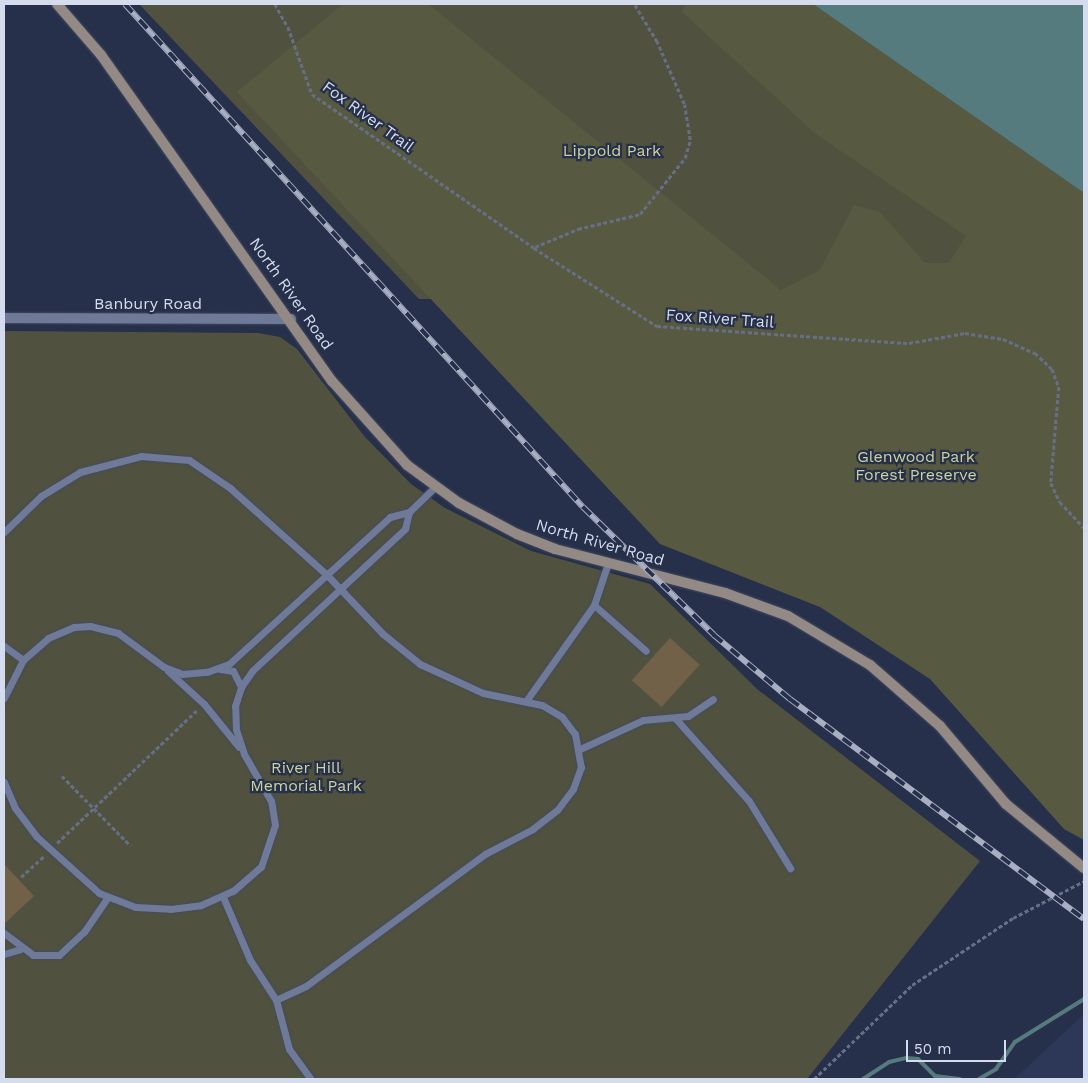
<!DOCTYPE html>
<style>
body{margin:0}
#map{position:relative;width:1088px;height:1083px;overflow:hidden;background:#27304a;font-family:"Work Sans",sans-serif}
div>[style]{position:absolute}
.built>*{inset:0;background:#2d3859}
.green>*{inset:0;background:#50523f}
.forest>*{inset:0;background:#575a40}
.water>*{inset:0;background:#567b7e}
.stream>*{height:4px;margin:-2px;padding:0 2px;transform-origin:2px;border-radius:2px;background:#567b7e}
.building>*{inset:0;background:#706148;transform-origin:0 0}
.path>*{height:2.5px;margin-top:-1.25px;transform-origin:0;background:repeating-linear-gradient(90deg,#666f85 0 4px,transparent 0 6.5px)}
.roads{filter:drop-shadow(0 0 1px #434a60) drop-shadow(0 0 1px #434a60)}
.service>*{height:7px;margin:-3.5px;padding:0 3.5px;transform-origin:3.5px;border-radius:3.5px;background:#6e7a98}
.minor>*{height:10px;margin:-5px;padding:0 5px;transform-origin:5px;border-radius:5px;background:#6e7a98}
.secondary>*{height:10px;margin:-5px;padding:0 5px;transform-origin:5px;border-radius:5px;background:#938a86}
.rail>*{height:5.5px;margin-top:-2.75px;transform-origin:0;background:repeating-linear-gradient(90deg,#27304a 0 11px,#a8afc3 0 22px);box-sizing:border-box;border-block:1px solid #a8afc3}
span{translate:-50% -50%;white-space:nowrap;text-align:center;line-height:1.15;-webkit-text-stroke:4.5px #27304a;paint-order:stroke}
.street-label{font-size:16px;color:#d5dced}
.park-label{font-size:16px;color:#ccd29c}
.frame{position:absolute;inset:0;border:5px solid #d5dced;pointer-events:none}
.scale{position:absolute;left:906px;top:1040px;width:100px;height:22px;box-sizing:border-box;border:2px solid #d5dced;border-top:0;padding-left:6px;font-size:15px;line-height:18px;white-space:nowrap;color:#d5dced;-webkit-text-stroke:4px #27304a;paint-order:stroke}
</style>
<div id="map">
<div class="built">
<div style="clip-path:polygon(1084px 1015px,1084px 1079px,1014px 1079px,1082px 1016px)"></div>
</div>
<div class="green">
<div style="clip-path:polygon(139px 4px,813px 4px,1084px 193px,1084px 296px,419px 299px)"></div>
<div style="clip-path:polygon(4px 331px,258px 333px,280px 337px,297px 349px,365px 437px,411px 484px,445px 508px,531px 551px,650px 584px,757px 689px,980px 861px,807px 1079px,4px 1079px)"></div>
</div>
<div class="forest">
<div style="clip-path:polygon(343px 4px,428px 4px,781px 290px,820px 270px,854px 205px,880px 212px,925px 263px,949px 263px,966px 236px,816px 134px,682px 12px,686px 4px,813px 4px,1084px 193px,1084px 840px,1064px 829px,930px 679px,820px 607px,660px 544px,237px 92px)"></div>
</div>
<div class="water">
<div style="clip-path:polygon(813px 4px,1084px 4px,1084px 193px)"></div>
</div>
<div class="stream">
<div style="left:863px;top:1079px;width:31px;rotate:-33deg"></div>
<div style="left:889px;top:1062px;width:17px;rotate:-13deg"></div>
<div style="left:906px;top:1058px;width:12px;rotate:5deg"></div>
<div style="left:918px;top:1059px;width:24px;rotate:45deg"></div>
<div style="left:935px;top:1076px;width:25px;rotate:7deg"></div>
<div style="left:979px;top:1079px;width:20px;rotate:-30deg"></div>
<div style="left:996px;top:1069px;width:33px;rotate:-55deg"></div>
<div style="left:1015px;top:1042px;width:81px;rotate:-31.9deg"></div>
</div>
<div class="building">
<div style="left:670px;top:638px;width:40px;height:57px;rotate:42deg"></div>
<div style="clip-path:polygon(4px 864px,34px 896px,4px 924px)"></div>
</div>
<div class="path">
<div style="left:275px;top:4px;width:26px;rotate:61deg"></div>
<div style="left:288px;top:27px;width:71px;rotate:70.3deg"></div>
<div style="left:312px;top:94px;width:270px;rotate:34.7deg"></div>
<div style="left:534px;top:248px;width:146px;rotate:32.4deg"></div>
<div style="left:657px;top:326px;width:253px;rotate:3.9deg"></div>
<div style="left:909px;top:343px;width:57px;rotate:-10.1deg"></div>
<div style="left:965px;top:333px;width:38px;rotate:9deg"></div>
<div style="left:1003px;top:339px;width:35px;rotate:24deg"></div>
<div style="left:1035px;top:353px;width:23px;rotate:43deg"></div>
<div style="left:1052px;top:369px;width:19px;rotate:69deg"></div>
<div style="left:1059px;top:387px;width:96px;rotate:94.8deg"></div>
<div style="left:1051px;top:483px;width:21px;rotate:65deg"></div>
<div style="left:1060px;top:502px;width:35px;rotate:47deg"></div>
<div style="left:535px;top:247px;width:47px;rotate:-22.7deg"></div>
<div style="left:578px;top:229px;width:64px;rotate:-13.6deg"></div>
<div style="left:640px;top:214px;width:72px;rotate:-51.2deg"></div>
<div style="left:685px;top:158px;width:19px;rotate:-74deg"></div>
<div style="left:690px;top:140px;width:36px;rotate:-99deg"></div>
<div style="left:684px;top:104px;width:68px;rotate:-113.5deg"></div>
<div style="left:657px;top:42px;width:44px;rotate:-121.2deg"></div>
<div style="left:62px;top:776px;width:98px;rotate:45.4deg"></div>
<div style="left:57px;top:843px;width:195px;rotate:-43.5deg"></div>
<div style="left:21px;top:877px;width:31px;rotate:-42deg"></div>
<div style="left:814px;top:1079px;width:136px;rotate:-43.8deg"></div>
<div style="left:912px;top:985px;width:121px;rotate:-33.6deg"></div>
<div style="left:1013px;top:918px;width:80px;rotate:-27.5deg"></div>
</div>
<div class="roads">
<div class="service">
<div style="left:4px;top:532px;width:52px;rotate:-44.2deg"></div>
<div style="left:41px;top:496px;width:46px;rotate:-31.6deg"></div>
<div style="left:80px;top:472px;width:63px;rotate:-14.7deg"></div>
<div style="left:141px;top:456px;width:48px;rotate:4.8deg"></div>
<div style="left:189px;top:460px;width:50px;rotate:34.3deg"></div>
<div style="left:230px;top:488px;width:130px;rotate:41.9deg"></div>
<div style="left:327px;top:575px;width:81px;rotate:46.5deg"></div>
<div style="left:383px;top:634px;width:48px;rotate:39deg"></div>
<div style="left:420px;top:664px;width:69px;rotate:24.7deg"></div>
<div style="left:483px;top:693px;width:60px;rotate:11.5deg"></div>
<div style="left:542px;top:705px;width:23px;rotate:31deg"></div>
<div style="left:562px;top:717px;width:21px;rotate:53deg"></div>
<div style="left:575px;top:734px;width:34px;rotate:80deg"></div>
<div style="left:581px;top:767px;width:23px;rotate:110deg"></div>
<div style="left:573px;top:789px;width:26px;rotate:127deg"></div>
<div style="left:557px;top:810px;width:31px;rotate:142deg"></div>
<div style="left:533px;top:829px;width:54px;rotate:152.5deg"></div>
<div style="left:485px;top:854px;width:222px;rotate:143.6deg"></div>
<div style="left:306px;top:986px;width:33px;rotate:155deg"></div>
<div style="left:594px;top:605px;width:69px;rotate:41.5deg"></div>
<div style="left:4px;top:646px;width:24px;rotate:36deg"></div>
<div style="left:220px;top:669px;width:13px;rotate:9deg"></div>
<div style="left:233px;top:671px;width:18px;rotate:63deg"></div>
<div style="left:168px;top:671px;width:49px;rotate:42.5deg"></div>
<div style="left:204px;top:704px;width:55px;rotate:50.9deg"></div>
<div style="left:4px;top:698px;width:42px;rotate:-63.4deg"></div>
<div style="left:23px;top:660px;width:33px;rotate:-41deg"></div>
<div style="left:48px;top:638px;width:28px;rotate:-23deg"></div>
<div style="left:74px;top:627px;width:16px;rotate:-4deg"></div>
<div style="left:90px;top:626px;width:29px;rotate:14deg"></div>
<div style="left:118px;top:633px;width:57px;rotate:36.5deg"></div>
<div style="left:164px;top:667px;width:19px;rotate:21deg"></div>
<div style="left:182px;top:674px;width:25px;rotate:-5deg"></div>
<div style="left:207px;top:672px;width:23px;rotate:-20deg"></div>
<div style="left:229px;top:664px;width:218px;rotate:-42.4deg"></div>
<div style="left:390px;top:517px;width:20px;rotate:-15deg"></div>
<div style="left:409px;top:512px;width:36px;rotate:-44deg"></div>
<div style="left:526px;top:701px;width:118px;rotate:-54.7deg"></div>
<div style="left:594px;top:605px;width:44px;rotate:-71.6deg"></div>
<div style="left:675px;top:718px;width:111px;rotate:48.3deg"></div>
<div style="left:749px;top:801px;width:79px;rotate:58.5deg"></div>
<div style="left:580px;top:749px;width:69px;rotate:-24.7deg"></div>
<div style="left:643px;top:720px;width:45px;rotate:-5.1deg"></div>
<div style="left:688px;top:716px;width:30px;rotate:-34deg"></div>
<div style="left:4px;top:782px;width:28px;rotate:67deg"></div>
<div style="left:15px;top:808px;width:35px;rotate:53deg"></div>
<div style="left:36px;top:836px;width:85px;rotate:42.1deg"></div>
<div style="left:99px;top:893px;width:39px;rotate:21deg"></div>
<div style="left:135px;top:907px;width:35px;rotate:3deg"></div>
<div style="left:170px;top:909px;width:31px;rotate:-7deg"></div>
<div style="left:201px;top:905px;width:35px;rotate:-24deg"></div>
<div style="left:233px;top:891px;width:37px;rotate:-41deg"></div>
<div style="left:261px;top:867px;width:44px;rotate:-71.6deg"></div>
<div style="left:275px;top:825px;width:24px;rotate:-99deg"></div>
<div style="left:271px;top:801px;width:54px;rotate:-119.9deg"></div>
<div style="left:244px;top:754px;width:26px;rotate:-108deg"></div>
<div style="left:236px;top:729px;width:23px;rotate:-92deg"></div>
<div style="left:235px;top:706px;width:20px;rotate:-72deg"></div>
<div style="left:241px;top:687px;width:19px;rotate:-55deg"></div>
<div style="left:252px;top:671px;width:209px;rotate:-42.9deg"></div>
<div style="left:405px;top:529px;width:17px;rotate:-77deg"></div>
<div style="left:223px;top:897px;width:69px;rotate:66.8deg"></div>
<div style="left:250px;top:960px;width:48px;rotate:57deg"></div>
<div style="left:276px;top:1000px;width:51px;rotate:75.1deg"></div>
<div style="left:289px;top:1049px;width:37px;rotate:54deg"></div>
<div style="left:4px;top:933px;width:36px;rotate:37deg"></div>
<div style="left:33px;top:955px;width:26px"></div>
<div style="left:59px;top:955px;width:34px;rotate:-43deg"></div>
<div style="left:84px;top:932px;width:42px;rotate:-55.6deg"></div>
<div style="left:4px;top:954px;width:17px;rotate:-17deg"></div>
</div>
<div class="minor">
<div style="left:4px;top:318px;width:287px;rotate:0.2deg"></div>
</div>
<div class="secondary">
<div style="left:57px;top:4px;width:67px;rotate:49.2deg"></div>
<div style="left:101px;top:55px;width:400px;rotate:54.7deg"></div>
<div style="left:332px;top:381px;width:113px;rotate:48.2deg"></div>
<div style="left:407px;top:465px;width:64px;rotate:36.2deg"></div>
<div style="left:459px;top:503px;width:66px;rotate:28.1deg"></div>
<div style="left:517px;top:534px;width:41px;rotate:21.5deg"></div>
<div style="left:555px;top:549px;width:176px;rotate:14.5deg"></div>
<div style="left:725px;top:593px;width:67px;rotate:20.1deg"></div>
<div style="left:788px;top:616px;width:96px;rotate:30.9deg"></div>
<div style="left:870px;top:665px;width:93px;rotate:41.1deg"></div>
<div style="left:940px;top:726px;width:102px;rotate:49.8deg"></div>
<div style="left:1006px;top:804px;width:101px;rotate:39.4deg"></div>
</div>
</div>
<div class="rail">
<div style="left:125px;top:4px;width:680px;rotate:47.68deg"></div>
<div style="left:583px;top:507px;width:183px;rotate:44.3deg"></div>
<div style="left:714px;top:635px;width:99px;rotate:40.1deg"></div>
<div style="left:790px;top:699px;width:367px;rotate:36.8deg"></div>
</div>
<div class="street-label">
<span style="left:368px;top:117px;rotate:36deg">Fox River Trail</span>
<span style="left:291px;top:294px;rotate:55deg">North River Road</span>
<span style="left:148px;top:304px">Banbury Road</span>
<span style="left:720px;top:319px;rotate:4deg">Fox River Trail</span>
<span style="left:600px;top:543px;rotate:16deg">North River Road</span>
</div>
<div class="park-label">
<span style="left:612px;top:151px">Lippold Park</span>
<span style="left:916px;top:466px">Glenwood Park<br>Forest Preserve</span>
<span style="left:306px;top:777px">River Hill<br>Memorial Park</span>
</div>
<div class="frame"></div>
<div class="scale">50 m</div>
</div>
